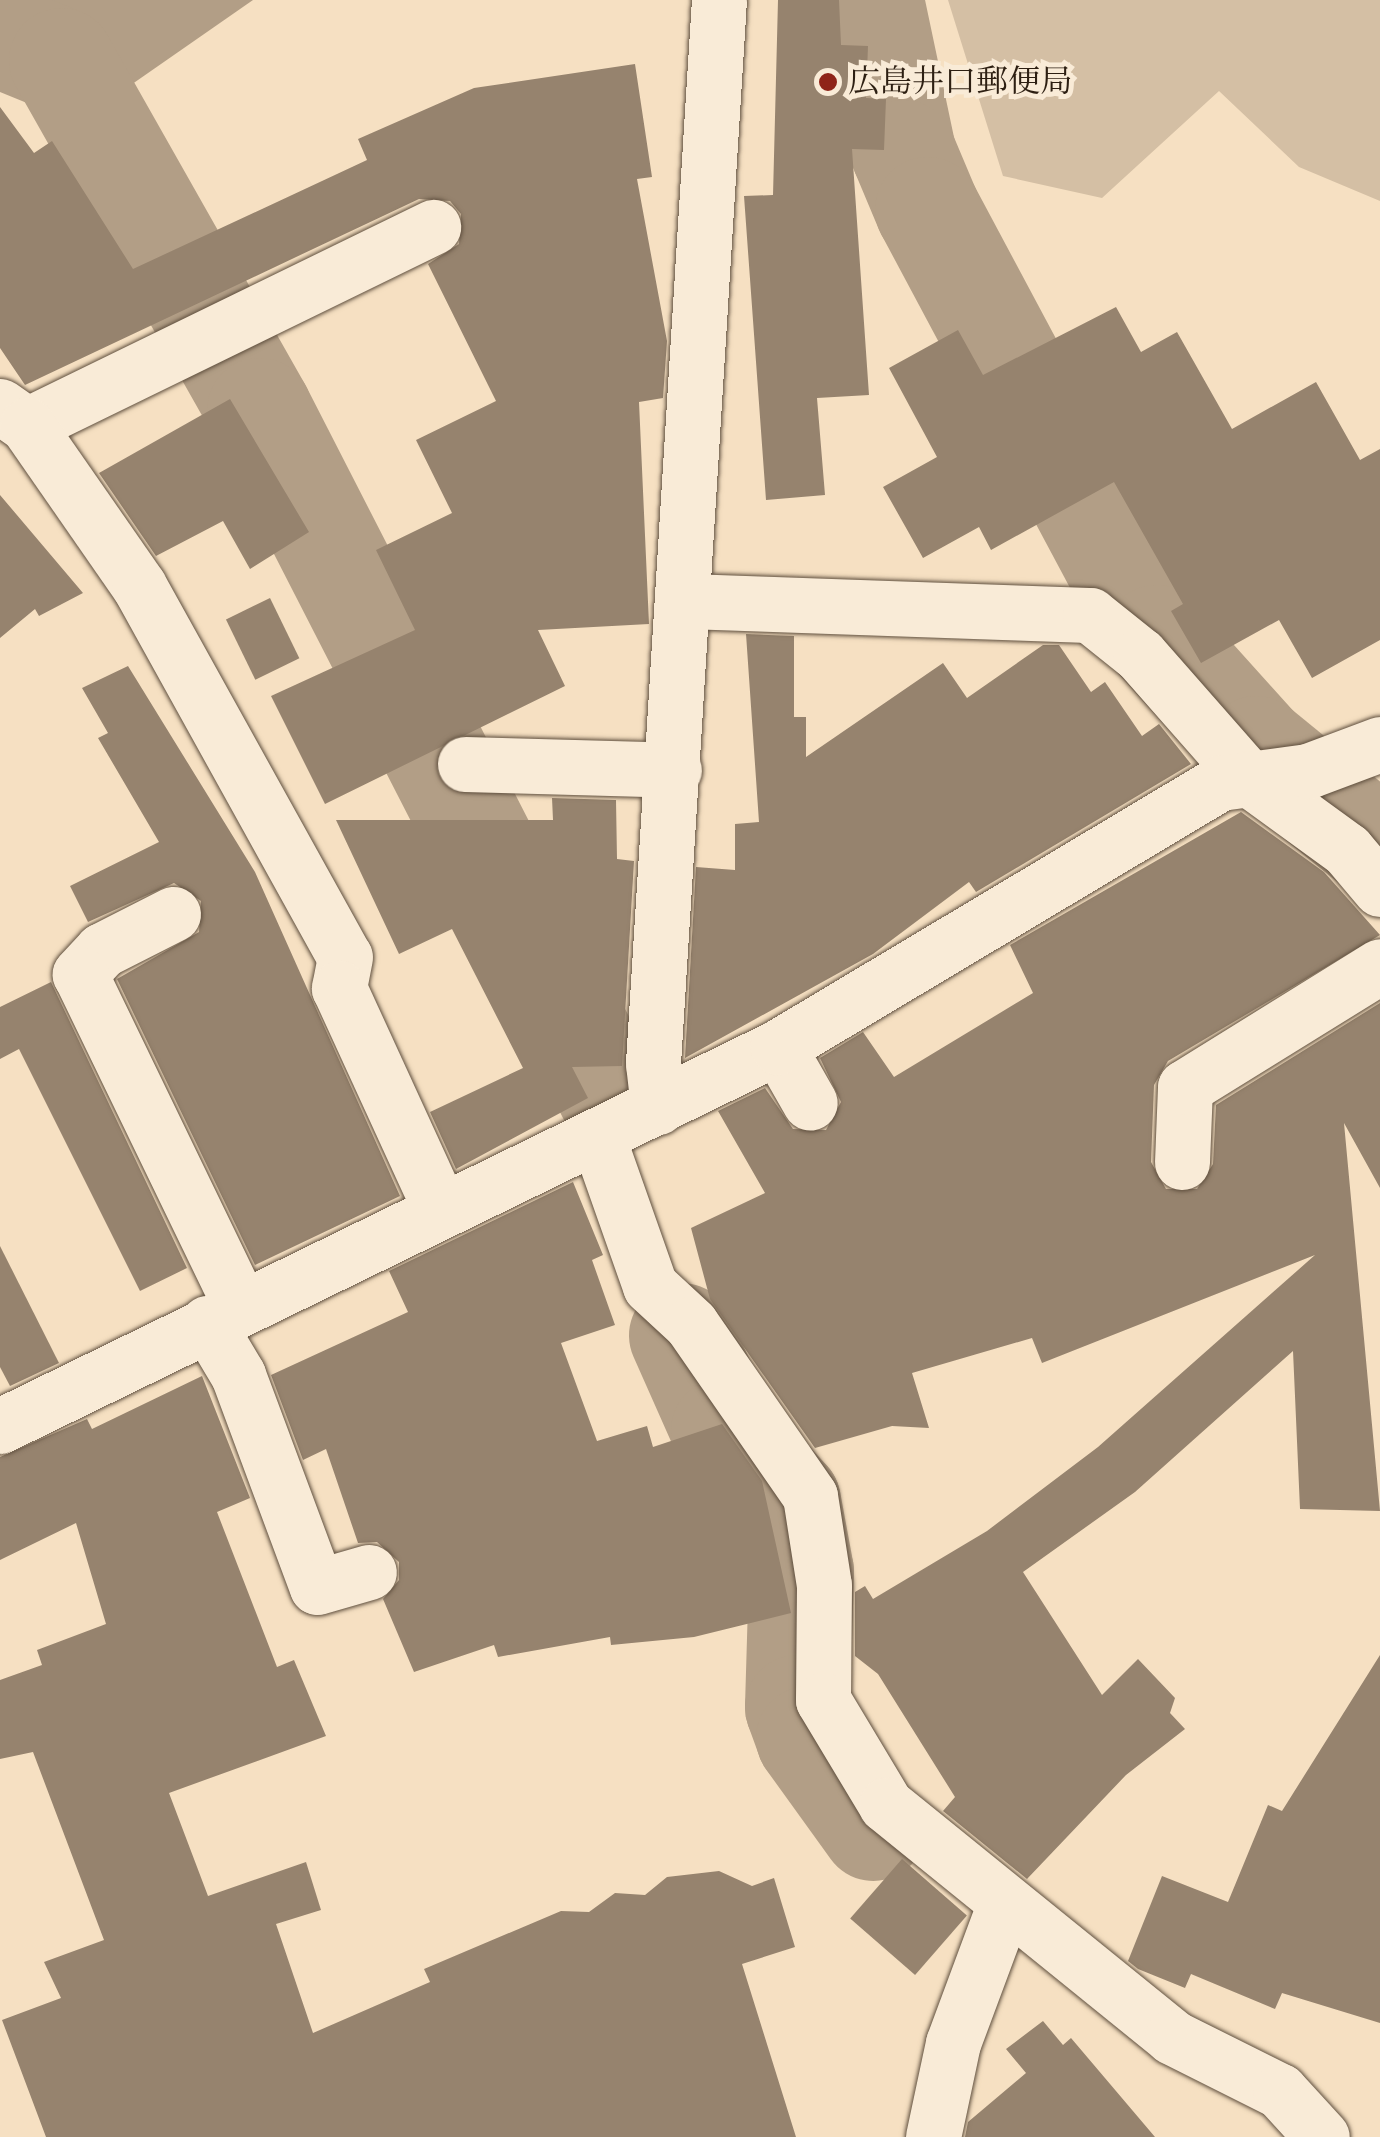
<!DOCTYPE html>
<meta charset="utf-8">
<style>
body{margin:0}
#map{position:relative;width:1380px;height:2137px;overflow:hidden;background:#f6e0c2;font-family:Cardo,"Noto Serif JP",serif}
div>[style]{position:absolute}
.green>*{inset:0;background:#d4bfa4}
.water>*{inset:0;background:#b29e86}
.stream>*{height:18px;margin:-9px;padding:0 9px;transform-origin:9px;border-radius:9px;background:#b29e86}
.river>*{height:105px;margin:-52.5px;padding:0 52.5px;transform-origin:52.5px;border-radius:52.5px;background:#b29e86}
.building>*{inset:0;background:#96836e;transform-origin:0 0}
.roads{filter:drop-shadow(0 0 2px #5f4f3e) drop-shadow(0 0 2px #5f4f3e)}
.street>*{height:55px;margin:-27.5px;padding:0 27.5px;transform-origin:27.5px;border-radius:27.5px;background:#f9ebd7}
.dots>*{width:28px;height:28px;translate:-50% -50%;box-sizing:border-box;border:5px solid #f9ebd7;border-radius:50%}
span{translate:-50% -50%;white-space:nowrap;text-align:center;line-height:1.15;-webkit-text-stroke:10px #f9ebd7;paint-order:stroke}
.poi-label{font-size:32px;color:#2d1f12}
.left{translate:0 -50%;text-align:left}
</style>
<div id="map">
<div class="green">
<div style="clip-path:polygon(948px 0,1380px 0,1380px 201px,1299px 167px,1219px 91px,1102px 198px,1003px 176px)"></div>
</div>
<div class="water">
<div style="clip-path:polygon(0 0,253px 0,115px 96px,213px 311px,201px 316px,73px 119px,54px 128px,23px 82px,0 67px)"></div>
</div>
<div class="stream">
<div style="left:1361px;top:826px;width:21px;rotate:-23deg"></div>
</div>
<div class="river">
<div style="left:871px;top:0;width:155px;rotate:78.1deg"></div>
<div style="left:903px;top:152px;width:62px;rotate:67.2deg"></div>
<div style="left:927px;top:209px;width:485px;rotate:61.9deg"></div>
<div style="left:1156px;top:637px;width:149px;rotate:48deg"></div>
<div style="left:1256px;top:748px;width:160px;rotate:39.2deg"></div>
<div style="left:0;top:35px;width:66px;rotate:22.3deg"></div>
<div style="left:61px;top:60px;width:402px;rotate:60.5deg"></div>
<div style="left:259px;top:410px;width:770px;rotate:62.87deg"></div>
<div style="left:681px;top:1335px;width:104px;rotate:66.1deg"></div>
<div style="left:723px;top:1430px;width:96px;rotate:47.5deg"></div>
<div style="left:788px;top:1501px;width:71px;rotate:79.5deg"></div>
<div style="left:801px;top:1571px;width:136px;rotate:91.7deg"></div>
<div style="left:797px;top:1707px;width:33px;rotate:70deg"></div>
<div style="left:808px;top:1738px;width:111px;rotate:54.2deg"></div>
</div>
<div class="building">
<div style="clip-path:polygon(778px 0,839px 0,841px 45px,868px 46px,866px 98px,886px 99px,884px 150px,852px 149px,869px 395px,817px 398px,825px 495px,766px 500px,744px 196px,773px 195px)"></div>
<div style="clip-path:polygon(635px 64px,652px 177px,637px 179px,667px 341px,663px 398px,639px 402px,649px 624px,538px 630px,565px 686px,325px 804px,271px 696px,415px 630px,376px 550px,452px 513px,416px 440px,496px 401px,428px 264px,459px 244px,461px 214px,450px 201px,419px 199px,25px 385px,0 348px,0 107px,34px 153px,52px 141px,133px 269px,367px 160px,358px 139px,474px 88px)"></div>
<div style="clip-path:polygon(1116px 307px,1141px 352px,1177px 332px,1232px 429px,1316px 382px,1360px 460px,1380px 449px,1380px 640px,1312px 678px,1279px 620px,1201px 663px,1171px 611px,1183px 604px,1114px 482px,991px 550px,979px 527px,923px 558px,883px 487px,937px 457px,889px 368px,958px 330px,983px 375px)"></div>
<div style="clip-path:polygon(230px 399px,309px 532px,250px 569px,223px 521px,156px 556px,99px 473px)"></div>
<div style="clip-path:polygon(0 495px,83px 593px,39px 616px,35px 609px,0 638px)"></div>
<div style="left:270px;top:598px;width:67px;height:49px;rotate:64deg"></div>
<div style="clip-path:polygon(746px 634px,794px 636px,794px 717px,806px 717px,806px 757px,943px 663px,967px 698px,1043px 645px,1059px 645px,1091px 692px,1105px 682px,1142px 736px,1159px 724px,1191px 764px,976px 892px,969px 882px,873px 954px,685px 1058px,696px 867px,735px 870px,735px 824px,759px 822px)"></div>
<div style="clip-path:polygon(128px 666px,255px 872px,400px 1196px,255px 1265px,117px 979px,199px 932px,201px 901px,174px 883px,88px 922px,70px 886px,159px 842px,98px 738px,108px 733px,82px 688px)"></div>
<div style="clip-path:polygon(552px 798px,616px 800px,617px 859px,634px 861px,622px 1066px,572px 1067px,588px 1098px,456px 1169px,430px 1112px,523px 1068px,452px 929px,399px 954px,336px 820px,553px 820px)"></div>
<div style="clip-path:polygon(1241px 812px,1324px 872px,1380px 935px,1168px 1061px,1154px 1085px,1151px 1162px,1166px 1189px,1197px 1189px,1213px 1164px,1216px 1105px,1380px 1003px,1380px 1188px,1344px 1123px,1380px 1511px,1300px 1509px,1293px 1351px,1135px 1492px,1023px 1572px,1102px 1695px,1138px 1659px,1175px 1698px,1170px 1713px,1185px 1729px,1126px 1775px,1027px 1879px,943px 1811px,955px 1797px,878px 1674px,855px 1656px,855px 1592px,865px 1586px,873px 1599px,987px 1531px,1098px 1447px,1315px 1255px,1042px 1363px,1032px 1338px,912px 1373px,929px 1428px,892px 1426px,815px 1448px,710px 1299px,691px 1228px,765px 1193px,718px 1111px,765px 1088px,793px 1129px,826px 1130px,841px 1102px,820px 1058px,863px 1032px,894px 1077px,1033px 993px,1010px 945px)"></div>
<div style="clip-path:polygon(51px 982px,187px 1268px,140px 1291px,19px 1049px,0 1059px,0 1007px)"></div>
<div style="clip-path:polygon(573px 1182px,603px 1255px,592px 1260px,615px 1325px,561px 1343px,597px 1441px,647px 1426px,653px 1447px,722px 1424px,762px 1481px,791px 1613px,694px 1637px,611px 1645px,610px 1637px,498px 1657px,494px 1645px,414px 1672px,383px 1599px,399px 1580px,399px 1562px,377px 1542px,358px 1543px,326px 1449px,303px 1460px,271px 1375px,408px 1312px,389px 1271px)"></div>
<div style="clip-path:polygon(0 1246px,59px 1363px,10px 1386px,0 1367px)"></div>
<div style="clip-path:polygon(202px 1376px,250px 1498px,217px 1512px,277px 1667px,294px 1660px,326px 1736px,169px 1793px,208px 1896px,306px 1862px,321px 1910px,276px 1924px,313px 2033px,430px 1982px,424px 1969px,561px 1911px,589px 1912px,615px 1893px,645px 1895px,667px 1877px,719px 1871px,752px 1886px,774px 1878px,795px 1947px,742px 1964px,796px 2137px,46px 2137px,2px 2020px,61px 1998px,44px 1962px,104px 1940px,33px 1752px,0 1759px,0 1680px,42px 1665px,37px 1650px,106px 1624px,76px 1523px,0 1560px,0 1457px,87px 1419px,92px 1429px)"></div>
<div style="clip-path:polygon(1380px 1655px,1380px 2023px,1282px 1993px,1275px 2009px,1191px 1974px,1185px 1988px,1138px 1969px,1128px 1961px,1162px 1876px,1228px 1902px,1268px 1805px,1282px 1811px)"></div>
<div style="left:902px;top:1859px;width:86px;height:79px;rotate:41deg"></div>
<div style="clip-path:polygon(1043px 2021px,1063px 2045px,1071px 2038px,1155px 2137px,965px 2137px,968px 2122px,1026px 2073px,1006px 2049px)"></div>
</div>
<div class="roads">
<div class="street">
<div style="left:0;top:406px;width:33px;rotate:35deg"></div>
<div style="left:27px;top:425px;width:452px;rotate:-26deg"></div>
<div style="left:27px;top:425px;width:196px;rotate:55.2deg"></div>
<div style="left:139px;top:586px;width:424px;rotate:61deg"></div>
<div style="left:345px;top:957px;width:32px;rotate:101deg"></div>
<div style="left:339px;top:988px;width:245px;rotate:65.4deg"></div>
<div style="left:686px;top:601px;width:404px;rotate:2deg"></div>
<div style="left:1090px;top:615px;width:64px;rotate:38.7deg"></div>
<div style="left:1140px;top:655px;width:164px;rotate:48.7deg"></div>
<div style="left:1248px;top:778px;width:122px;rotate:36deg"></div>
<div style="left:1347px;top:850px;width:51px;rotate:49.8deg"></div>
<div style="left:465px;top:764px;width:209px;rotate:1.6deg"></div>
<div style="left:173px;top:914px;width:80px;rotate:153.1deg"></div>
<div style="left:102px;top:950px;width:33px;rotate:133deg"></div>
<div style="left:80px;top:974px;width:370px;rotate:64.2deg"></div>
<div style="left:778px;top:1047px;width:64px;rotate:60.3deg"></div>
<div style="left:658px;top:1107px;width:44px;rotate:-96.5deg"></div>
<div style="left:653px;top:1063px;width:1065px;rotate:-86.45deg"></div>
<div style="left:599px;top:1141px;width:154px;rotate:70.6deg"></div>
<div style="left:650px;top:1286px;width:56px;rotate:42.8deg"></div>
<div style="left:691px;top:1324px;width:209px;rotate:55.3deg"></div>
<div style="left:810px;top:1496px;width:90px;rotate:81.1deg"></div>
<div style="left:824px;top:1585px;width:115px;rotate:90.5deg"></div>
<div style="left:823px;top:1700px;width:122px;rotate:59deg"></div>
<div style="left:886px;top:1805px;width:368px;rotate:39deg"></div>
<div style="left:1172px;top:2037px;width:121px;rotate:26.6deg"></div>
<div style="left:1280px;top:2091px;width:62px;rotate:47.6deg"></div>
<div style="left:1182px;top:1162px;width:75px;rotate:-87.7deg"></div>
<div style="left:1185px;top:1087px;width:229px;rotate:-31.8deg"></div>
<div style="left:207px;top:1323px;width:61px;rotate:59.2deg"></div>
<div style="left:238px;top:1375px;width:226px;rotate:69.6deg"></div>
<div style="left:317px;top:1587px;width:54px;rotate:-16.1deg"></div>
<div style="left:0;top:1426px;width:865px;rotate:-25.97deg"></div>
<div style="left:778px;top:1047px;width:515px;rotate:-30.85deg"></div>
<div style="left:1220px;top:783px;width:89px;rotate:-7.8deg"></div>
<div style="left:1308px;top:771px;width:77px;rotate:-20.6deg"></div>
<div style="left:933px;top:2137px;width:96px;rotate:-78deg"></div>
<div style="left:953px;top:2043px;width:146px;rotate:-69.6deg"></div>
</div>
</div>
<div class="dots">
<div style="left:828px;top:82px;background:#8f2418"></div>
</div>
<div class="poi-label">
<span class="left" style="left:848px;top:82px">広島井口郵便局</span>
</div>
</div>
